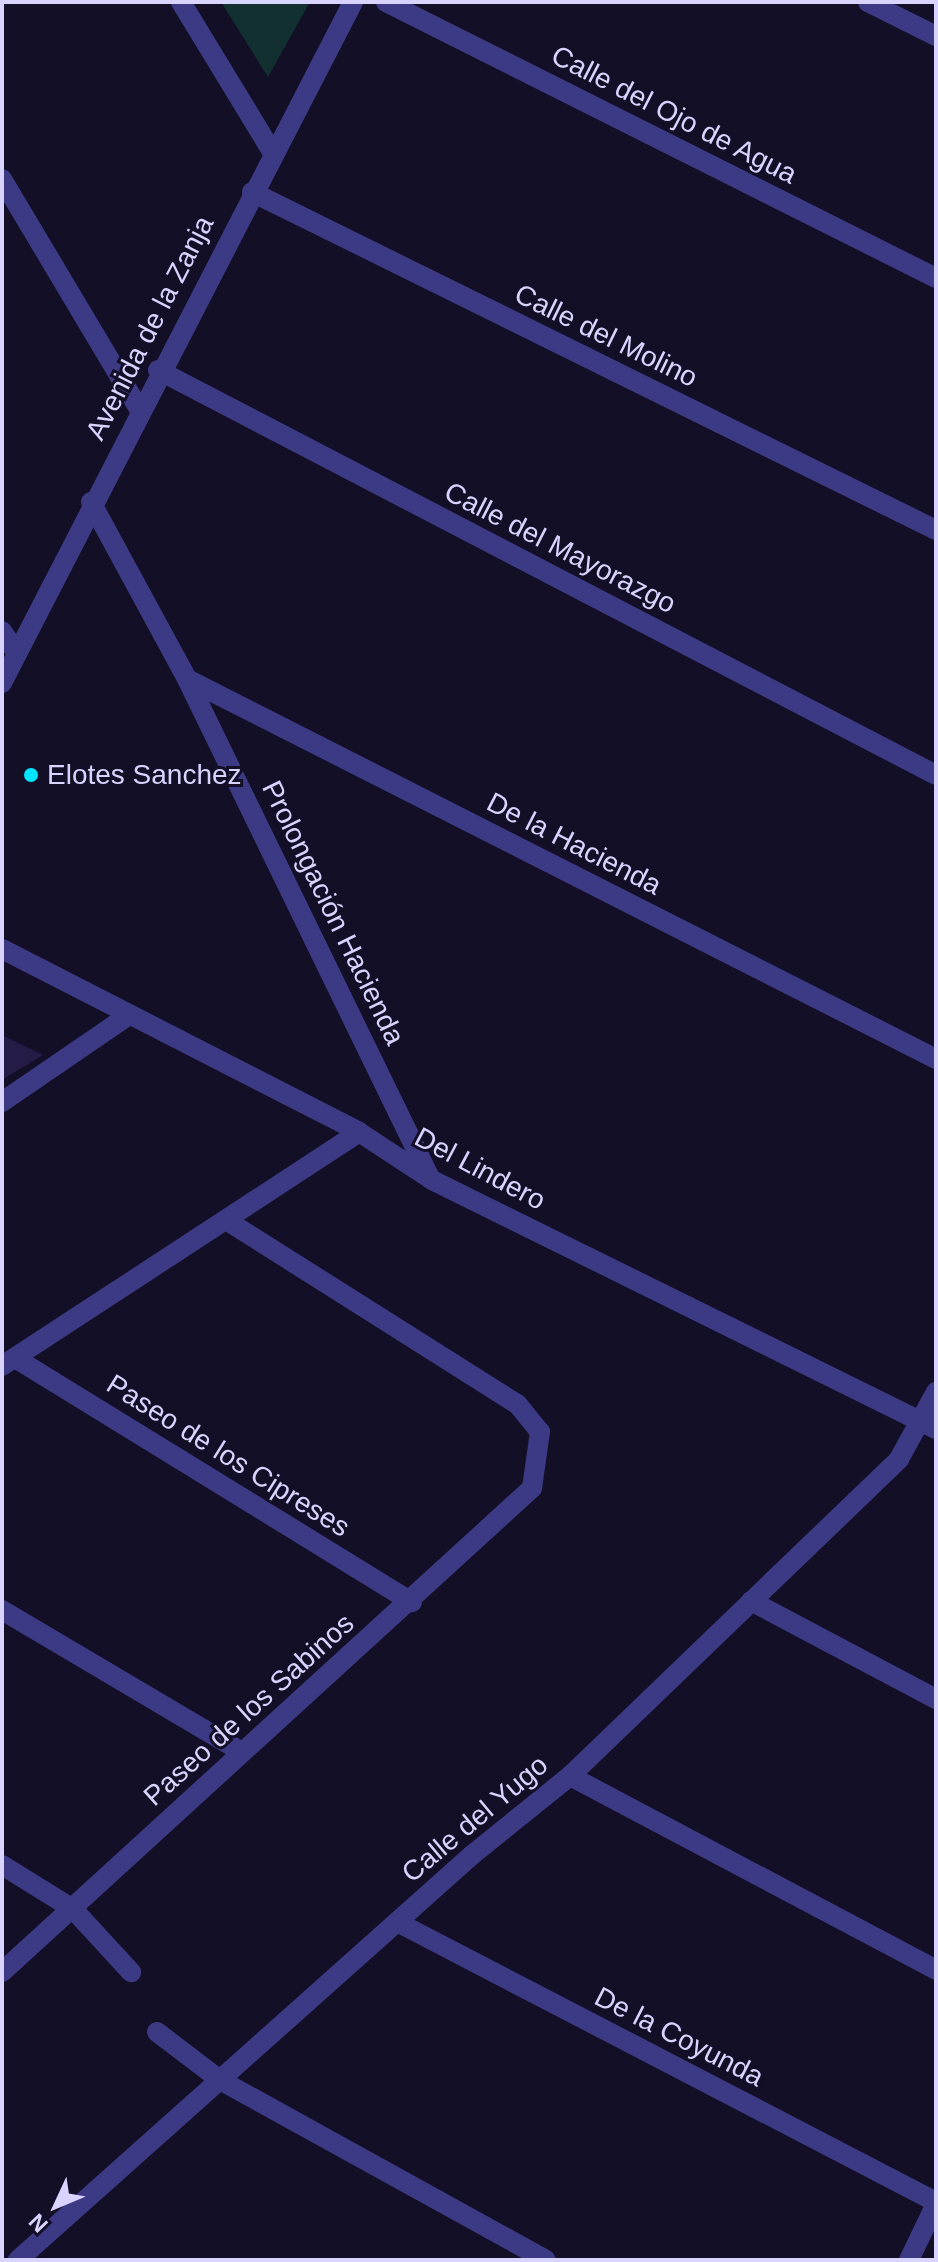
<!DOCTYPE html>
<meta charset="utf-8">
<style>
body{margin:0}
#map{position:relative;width:938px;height:2262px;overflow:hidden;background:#130f26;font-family:Arial,sans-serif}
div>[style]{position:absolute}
.green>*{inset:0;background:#12302f}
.building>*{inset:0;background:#241b47}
.minor>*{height:20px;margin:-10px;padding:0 10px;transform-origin:10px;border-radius:10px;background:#3d3a85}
.dots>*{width:22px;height:22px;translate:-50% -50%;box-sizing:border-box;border:4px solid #130f26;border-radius:50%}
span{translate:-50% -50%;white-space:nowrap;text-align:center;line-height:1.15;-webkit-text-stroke:6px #130f26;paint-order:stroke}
.street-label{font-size:28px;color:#d9d4ff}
.poi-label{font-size:28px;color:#d9d4ff}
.left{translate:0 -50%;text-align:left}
.frame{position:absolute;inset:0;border:4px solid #d9d4ff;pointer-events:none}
.north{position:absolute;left:16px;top:2166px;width:80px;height:80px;-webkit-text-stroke:6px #130f26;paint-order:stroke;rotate:226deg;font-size:22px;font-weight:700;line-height:32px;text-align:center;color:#d9d4ff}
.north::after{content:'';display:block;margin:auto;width:28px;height:36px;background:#d9d4ff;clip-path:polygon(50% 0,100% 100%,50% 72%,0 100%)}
</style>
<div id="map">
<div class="green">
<div style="clip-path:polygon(221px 2px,310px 2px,268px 77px)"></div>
</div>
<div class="building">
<div style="clip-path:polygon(2px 1035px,43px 1055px,2px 1080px)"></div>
</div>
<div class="minor">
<div style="left:181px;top:2px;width:173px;rotate:58.7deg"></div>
<div style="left:386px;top:2px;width:615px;rotate:26.65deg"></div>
<div style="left:868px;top:2px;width:76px;rotate:26.6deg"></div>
<div style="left:2px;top:179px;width:271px;rotate:59.2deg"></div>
<div style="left:252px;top:192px;width:763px;rotate:26.3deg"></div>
<div style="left:158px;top:370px;width:877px;rotate:27.5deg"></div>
<div style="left:91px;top:502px;width:201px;rotate:61.5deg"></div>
<div style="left:187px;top:679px;width:555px;rotate:64.04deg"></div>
<div style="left:2px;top:631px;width:27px;rotate:56deg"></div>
<div style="left:187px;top:679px;width:840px;rotate:26.9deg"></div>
<div style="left:2px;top:683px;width:766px;rotate:-62.73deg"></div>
<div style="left:2px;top:949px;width:401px;rotate:27.1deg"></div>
<div style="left:359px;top:1132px;width:87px;rotate:33.3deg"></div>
<div style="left:432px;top:1180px;width:562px;rotate:26.29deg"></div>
<div style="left:2px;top:1102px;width:154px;rotate:-34.4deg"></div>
<div style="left:15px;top:1358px;width:466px;rotate:31.6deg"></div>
<div style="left:2px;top:1366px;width:427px;rotate:-33.2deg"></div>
<div style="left:751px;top:1601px;width:209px;rotate:27.9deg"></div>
<div style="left:2px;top:1610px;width:279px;rotate:30.6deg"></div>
<div style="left:570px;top:1776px;width:414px;rotate:27.9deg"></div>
<div style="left:2px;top:1865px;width:84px;rotate:31.8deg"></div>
<div style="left:73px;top:1909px;width:86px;rotate:47.4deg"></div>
<div style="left:397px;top:1922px;width:607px;rotate:27.45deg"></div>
<div style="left:2px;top:1972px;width:718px;rotate:-42.4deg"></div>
<div style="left:532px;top:1488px;width:57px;rotate:-81.9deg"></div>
<div style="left:540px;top:1432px;width:36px;rotate:-129deg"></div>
<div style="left:517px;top:1404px;width:338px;rotate:-147.7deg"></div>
<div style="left:157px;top:2032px;width:79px;rotate:37.3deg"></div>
<div style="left:220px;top:2080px;width:372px;rotate:28.9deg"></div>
<div style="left:18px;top:2260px;width:608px;rotate:-41.74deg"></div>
<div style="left:472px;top:1855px;width:126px;rotate:-38.9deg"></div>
<div style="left:570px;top:1776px;width:457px;rotate:-43.9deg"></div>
<div style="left:899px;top:1459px;width:77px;rotate:-61.1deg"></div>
<div style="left:909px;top:2260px;width:62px;rotate:-64.3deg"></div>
</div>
<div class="dots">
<div style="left:31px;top:775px;background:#00e5ff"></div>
</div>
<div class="street-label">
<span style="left:674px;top:115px;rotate:27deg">Calle del Ojo de Agua</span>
<span style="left:150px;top:328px;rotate:-63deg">Avenida de la Zanja</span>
<span style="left:606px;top:336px;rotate:26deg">Calle del Molino</span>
<span style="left:560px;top:548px;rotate:27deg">Calle del Mayorazgo</span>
<span style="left:574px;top:844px;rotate:27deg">De la Hacienda</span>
<span style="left:333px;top:913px;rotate:64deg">Prolongación Hacienda</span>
<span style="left:480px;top:1169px;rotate:28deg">Del Lindero</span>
<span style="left:228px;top:1456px;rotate:32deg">Paseo de los Cipreses</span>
<span style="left:249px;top:1710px;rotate:-42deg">Paseo de los Sabinos</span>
<span style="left:475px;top:1819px;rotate:-40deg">Calle del Yugo</span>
<span style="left:679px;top:2037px;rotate:27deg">De la Coyunda</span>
</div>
<div class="poi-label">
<span class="left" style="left:47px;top:775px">Elotes Sanchez</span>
</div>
<div class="frame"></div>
<div class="north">N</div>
</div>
